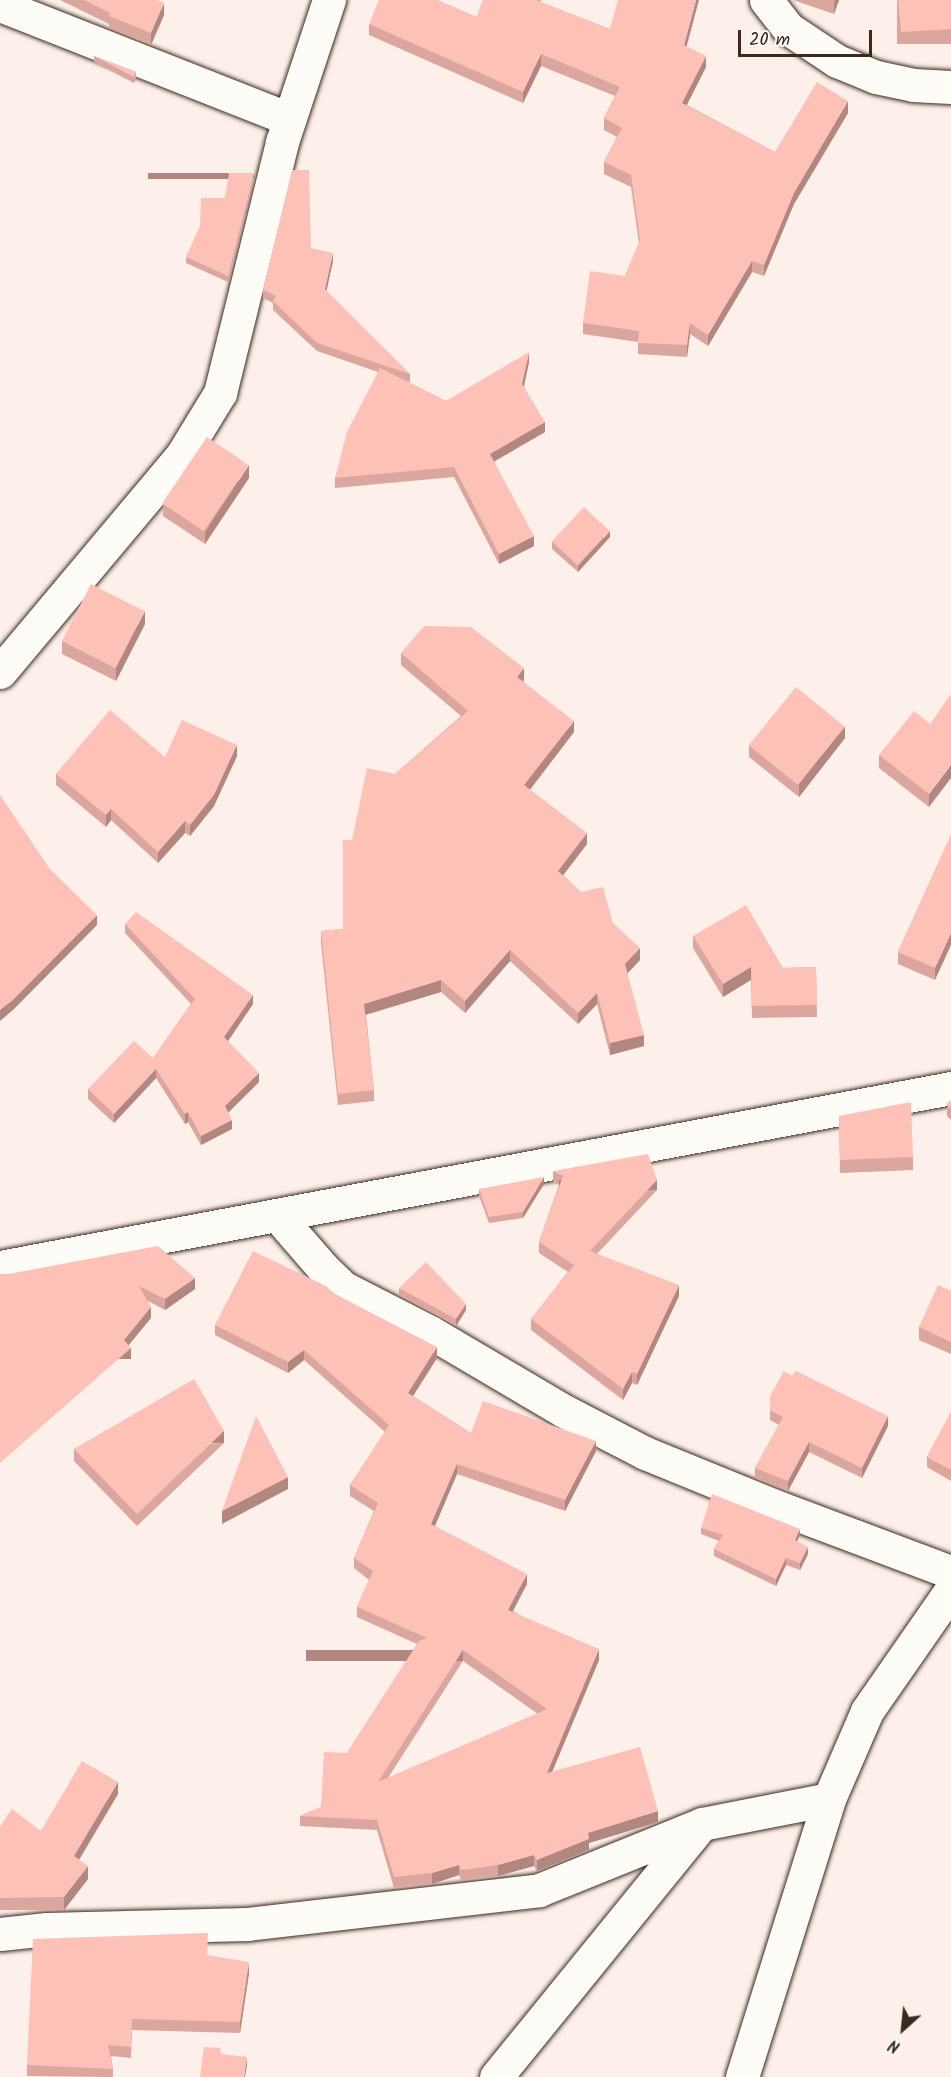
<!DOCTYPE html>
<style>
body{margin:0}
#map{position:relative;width:951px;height:2077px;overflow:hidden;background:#fdf0ea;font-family:Kalam,sans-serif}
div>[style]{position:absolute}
.roads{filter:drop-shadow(0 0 2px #3b2a1e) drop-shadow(0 0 2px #3b2a1e)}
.street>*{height:33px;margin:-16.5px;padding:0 16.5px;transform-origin:16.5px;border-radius:16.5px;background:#fdfcf7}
.wall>*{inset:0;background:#daa69d;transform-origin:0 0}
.shaded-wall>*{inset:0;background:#b18780;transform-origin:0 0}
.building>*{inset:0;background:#fdc1b7;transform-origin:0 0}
span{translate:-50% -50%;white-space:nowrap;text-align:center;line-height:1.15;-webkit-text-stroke:5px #fdfcf7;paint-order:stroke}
.north{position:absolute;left:873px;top:1999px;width:60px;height:60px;-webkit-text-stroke:4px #fdfcf7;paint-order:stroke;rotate:207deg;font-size:16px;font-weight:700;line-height:24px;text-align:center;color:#3b2a1e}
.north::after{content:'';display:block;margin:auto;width:21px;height:27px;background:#3b2a1e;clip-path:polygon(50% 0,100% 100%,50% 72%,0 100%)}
.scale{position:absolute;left:738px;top:30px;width:134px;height:27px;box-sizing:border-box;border:3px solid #3b2a1e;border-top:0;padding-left:8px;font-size:18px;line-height:21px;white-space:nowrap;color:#3b2a1e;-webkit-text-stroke:4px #fdfcf7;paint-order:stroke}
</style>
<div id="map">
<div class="roads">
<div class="street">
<div style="left:766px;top:0;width:37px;rotate:52deg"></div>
<div style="left:789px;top:29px;width:58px;rotate:33.7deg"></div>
<div style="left:837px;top:61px;width:42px;rotate:22.3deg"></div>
<div style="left:876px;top:77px;width:38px;rotate:12deg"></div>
<div style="left:913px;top:85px;width:38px;rotate:3deg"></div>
<div style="left:0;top:5px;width:311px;rotate:21.5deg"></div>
<div style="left:0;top:672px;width:283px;rotate:-50deg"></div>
<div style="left:182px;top:455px;width:73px;rotate:-58.5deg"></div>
<div style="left:220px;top:393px;width:259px;rotate:-76.1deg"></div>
<div style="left:282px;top:142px;width:150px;rotate:-71.7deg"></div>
<div style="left:277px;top:1215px;width:69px;rotate:49.1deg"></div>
<div style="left:322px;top:1267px;width:30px;rotate:44deg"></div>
<div style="left:344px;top:1288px;width:97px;rotate:27.1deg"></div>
<div style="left:430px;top:1332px;width:156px;rotate:30.5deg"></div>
<div style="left:564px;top:1411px;width:91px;rotate:27.4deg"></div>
<div style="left:645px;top:1453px;width:140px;rotate:22.2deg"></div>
<div style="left:775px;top:1506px;width:188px;rotate:20.6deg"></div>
<div style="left:0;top:1267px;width:968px;rotate:-10.66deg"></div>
<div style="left:0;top:1934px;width:47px;rotate:-6.1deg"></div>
<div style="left:47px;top:1929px;width:200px;rotate:-1.4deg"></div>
<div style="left:247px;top:1924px;width:294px;rotate:-6.6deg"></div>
<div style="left:539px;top:1890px;width:176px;rotate:-22deg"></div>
<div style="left:702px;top:1824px;width:129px;rotate:-11.1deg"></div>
<div style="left:496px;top:2077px;width:322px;rotate:-50.9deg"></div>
<div style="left:742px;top:2077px;width:291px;rotate:-72.6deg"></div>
<div style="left:829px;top:1799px;width:96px;rotate:-66.6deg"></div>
<div style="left:867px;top:1711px;width:147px;rotate:-55.2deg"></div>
</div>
</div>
<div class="wall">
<div style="clip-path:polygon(60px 0,157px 0,164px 15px,151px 45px,109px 28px,109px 24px)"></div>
<div style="clip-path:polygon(483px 0,541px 0,540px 2px,610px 29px,686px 46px,706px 67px,687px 105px,775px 152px,848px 113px,794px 204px,764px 276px,752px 272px,708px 346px,690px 334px,687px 357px,638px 354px,638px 342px,583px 334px,583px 323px,625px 276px,639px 243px,631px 187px,604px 174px,604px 162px,617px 137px,604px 130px,604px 118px,615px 96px,541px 66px,523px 103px,369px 35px,369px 24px,477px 17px)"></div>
<div style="clip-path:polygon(793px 0,839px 0,834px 14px)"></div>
<div style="left:897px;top:0;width:54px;height:44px"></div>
<div style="clip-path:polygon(94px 56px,136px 72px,136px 79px,134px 83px,94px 62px)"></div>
<div style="clip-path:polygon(254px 179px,228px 282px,186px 263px,186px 257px,225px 198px)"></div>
<div style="clip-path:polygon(311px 248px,333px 261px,326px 291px,410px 374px,410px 382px,406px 381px,446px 401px,529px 362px,524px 387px,545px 432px,494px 461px,534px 546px,499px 564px,454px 477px,335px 488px,335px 478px,378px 372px,317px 351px,273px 310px,273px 303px,263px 298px,263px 290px)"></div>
<div style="clip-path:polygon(249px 478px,205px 544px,163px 516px,163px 504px)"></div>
<div style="clip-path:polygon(610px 537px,578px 572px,552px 549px,552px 542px)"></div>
<div style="clip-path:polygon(145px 624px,116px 681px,62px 654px,62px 641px)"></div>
<div style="clip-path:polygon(401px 653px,524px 680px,523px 681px,574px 732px,530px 790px,587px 844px,563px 875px,613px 923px,640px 960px,627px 973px,644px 1046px,610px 1055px,597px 1004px,578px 1024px,510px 961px,465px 1013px,441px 992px,366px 1015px,374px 1090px,374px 1101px,338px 1105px,321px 943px,321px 931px,343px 929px,352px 840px,395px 774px,461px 716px,401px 665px)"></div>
<div style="clip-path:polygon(930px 724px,929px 807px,879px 768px,879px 755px)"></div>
<div style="clip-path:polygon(845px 738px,799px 797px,749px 757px,749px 745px)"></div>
<div style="clip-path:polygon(237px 756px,214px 806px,190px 836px,185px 833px,158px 863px,111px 820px,106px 827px,56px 785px,56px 774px,165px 757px)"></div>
<div style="clip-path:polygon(951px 835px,935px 980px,898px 964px,898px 952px)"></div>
<div style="clip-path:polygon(125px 924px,253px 1004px,228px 1041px,259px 1082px,228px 1112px,232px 1129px,201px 1145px,188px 1122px,185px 1124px,156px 1078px,114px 1123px,88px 1099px,88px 1089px,153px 1058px,191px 1004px,125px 933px)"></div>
<div style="clip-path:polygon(693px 936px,783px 968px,816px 967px,817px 1017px,752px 1018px,751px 980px,723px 997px,693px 948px)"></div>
<div style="clip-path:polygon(951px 1100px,951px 1120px,947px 1116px,947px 1104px)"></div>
<div style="clip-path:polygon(839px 1116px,913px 1157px,913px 1170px,840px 1173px)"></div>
<div style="clip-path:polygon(553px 1171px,657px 1190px,597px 1254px,679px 1296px,637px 1385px,632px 1383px,623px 1400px,531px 1330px,531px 1319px,568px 1272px,539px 1253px,539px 1242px,559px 1185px,553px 1182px)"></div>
<div style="clip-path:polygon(544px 1184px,523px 1218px,489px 1223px,479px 1196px,479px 1189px)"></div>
<div style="clip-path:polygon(0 1274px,195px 1289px,165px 1310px,148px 1301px,151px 1318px,128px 1345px,131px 1359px)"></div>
<div style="clip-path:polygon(399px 1288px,466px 1310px,456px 1326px,399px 1295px)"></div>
<div style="clip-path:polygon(951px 1291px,951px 1354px,919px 1340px,919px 1327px)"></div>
<div style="clip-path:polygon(evenodd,335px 1294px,437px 1358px,413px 1396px,471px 1433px,596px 1451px,565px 1511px,457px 1474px,435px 1526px,527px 1584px,513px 1611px,599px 1660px,552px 1772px,658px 1822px,589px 1843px,589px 1850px,537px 1871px,534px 1866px,498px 1876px,461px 1880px,459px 1875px,432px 1884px,394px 1888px,377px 1830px,300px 1826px,300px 1816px,321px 1807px,347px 1753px,417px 1644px,357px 1617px,357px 1607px,369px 1580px,354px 1568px,354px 1558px,374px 1511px,350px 1496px,350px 1485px,385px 1432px,304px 1360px,288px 1373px,215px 1335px,215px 1325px,335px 1294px,463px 1661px,538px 1714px,388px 1778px,463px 1661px)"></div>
<div style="clip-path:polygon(770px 1396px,888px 1426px,862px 1478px,809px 1452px,788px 1491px,755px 1478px,755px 1468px,779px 1425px,770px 1420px)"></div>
<div style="clip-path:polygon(951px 1412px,951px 1481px,927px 1467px,927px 1457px)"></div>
<div style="clip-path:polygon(224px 1443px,137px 1526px,74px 1461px,74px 1449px)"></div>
<div style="clip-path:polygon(701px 1528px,800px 1535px,797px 1541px,808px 1554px,800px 1570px,786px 1565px,776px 1586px,714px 1556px,714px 1549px,719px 1541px,701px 1534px)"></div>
<div style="clip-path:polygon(118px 1794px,79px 1860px,88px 1879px,64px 1910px,0 1910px,0 1827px,41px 1831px)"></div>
<div style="clip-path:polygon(207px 1955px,249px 1973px,240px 2033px,132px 2030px,131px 2058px,111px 2056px,113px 2069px,113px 2077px,27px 2076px,27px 2065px)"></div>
</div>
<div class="shaded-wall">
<div style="clip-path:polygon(696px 0,699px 0,684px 56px,684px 45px)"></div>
<div style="clip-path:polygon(835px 0,839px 0,834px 14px,834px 2px)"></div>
<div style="clip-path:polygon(164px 3px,164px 15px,151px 45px,151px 33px)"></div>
<div style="clip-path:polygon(541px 54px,541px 66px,523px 103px,523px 92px)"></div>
<div style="clip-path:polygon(706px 56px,706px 67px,682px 114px,682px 103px)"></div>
<div style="clip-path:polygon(848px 101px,848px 113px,794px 204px,764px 276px,764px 265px,794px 193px)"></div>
<div style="left:254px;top:173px;width:6px;height:106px;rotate:90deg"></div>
<div style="clip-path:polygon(333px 253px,333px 261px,325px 298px,325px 289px)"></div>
<div style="clip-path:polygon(752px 261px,752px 272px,708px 346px,708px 335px)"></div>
<div style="clip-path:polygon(690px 323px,690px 334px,687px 357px,687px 345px)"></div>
<div style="clip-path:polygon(529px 352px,529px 362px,522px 394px,522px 384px)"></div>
<div style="clip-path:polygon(545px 422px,545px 432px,490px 464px,490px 454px)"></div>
<div style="clip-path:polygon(249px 465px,249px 478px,205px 544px,205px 532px)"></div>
<div style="clip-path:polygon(610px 531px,610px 537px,578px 572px,578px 566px)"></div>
<div style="clip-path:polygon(534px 536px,534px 546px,499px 564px,499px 554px)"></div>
<div style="clip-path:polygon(145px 611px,145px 624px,116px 681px,116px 668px)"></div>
<div style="clip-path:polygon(524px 668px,524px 680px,517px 688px,517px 677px)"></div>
<div style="clip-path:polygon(574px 721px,574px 732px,524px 797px,524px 785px)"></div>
<div style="clip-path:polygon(845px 726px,845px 738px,799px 797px,799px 784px)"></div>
<div style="clip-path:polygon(237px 745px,237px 756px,214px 806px,190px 836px,190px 825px)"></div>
<div style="clip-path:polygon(951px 765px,951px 778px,929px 807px,929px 794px)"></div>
<div style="clip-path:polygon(111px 809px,111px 820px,106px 827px,106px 815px)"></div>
<div style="clip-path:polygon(185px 821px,185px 833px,158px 863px,158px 852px)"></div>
<div style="clip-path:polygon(587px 833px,587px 844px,558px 882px,558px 871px)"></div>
<div style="clip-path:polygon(97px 915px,97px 925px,13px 1010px,0 1021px,0 1010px)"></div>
<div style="clip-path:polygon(951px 933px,951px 945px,935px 980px,935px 968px)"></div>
<div style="clip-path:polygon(640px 948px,640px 960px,625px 976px,625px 964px)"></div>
<div style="clip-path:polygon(510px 950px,510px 961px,465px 1013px,465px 1001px)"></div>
<div style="clip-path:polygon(751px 967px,751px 980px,723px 997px,723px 984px)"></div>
<div style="clip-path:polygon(441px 980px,441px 992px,364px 1015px,364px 1004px)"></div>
<div style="clip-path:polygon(597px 993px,597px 1004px,578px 1024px,578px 1013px)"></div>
<div style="clip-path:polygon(253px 995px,253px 1004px,224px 1047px,224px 1037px)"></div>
<div style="clip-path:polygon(644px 1035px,644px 1046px,610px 1055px,610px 1043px)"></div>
<div style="clip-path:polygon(156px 1069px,156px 1078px,114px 1123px,114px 1114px)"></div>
<div style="clip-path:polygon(259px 1073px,259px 1082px,225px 1116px,225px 1106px)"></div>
<div style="clip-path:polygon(188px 1112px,188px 1122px,185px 1124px,185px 1114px)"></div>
<div style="clip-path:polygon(232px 1120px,232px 1129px,201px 1145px,201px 1136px)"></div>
<div style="clip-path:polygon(544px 1177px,544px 1184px,523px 1218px,523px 1212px)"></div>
<div style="left:657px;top:1180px;width:10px;height:98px;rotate:90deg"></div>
<div style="clip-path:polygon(195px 1278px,195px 1289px,165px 1310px,165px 1299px)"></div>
<div style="clip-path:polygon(679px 1285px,679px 1296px,637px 1385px,637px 1374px)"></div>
<div style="clip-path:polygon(466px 1304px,466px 1310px,456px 1326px,456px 1319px)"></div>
<div style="clip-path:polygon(151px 1307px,151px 1318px,124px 1351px,124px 1340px)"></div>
<div style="clip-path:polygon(437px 1347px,437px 1358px,408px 1404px,408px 1393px)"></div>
<div style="left:131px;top:1348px;width:11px;height:174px;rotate:90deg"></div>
<div style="clip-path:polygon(304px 1350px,304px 1360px,288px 1373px,288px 1362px)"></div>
<div style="clip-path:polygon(632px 1372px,632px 1383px,623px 1400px,623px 1389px)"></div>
<div style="clip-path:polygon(888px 1416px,888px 1426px,862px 1478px,862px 1468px)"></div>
<div style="left:224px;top:1431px;width:12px;height:120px;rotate:90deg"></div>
<div style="clip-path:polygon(596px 1441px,596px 1451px,565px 1511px,565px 1500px)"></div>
<div style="clip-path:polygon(809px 1442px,809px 1452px,788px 1491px,788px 1481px)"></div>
<div style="clip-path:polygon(457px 1464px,457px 1474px,431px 1535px,431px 1524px)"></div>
<div style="clip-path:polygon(288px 1477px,288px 1489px,222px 1524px,222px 1511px)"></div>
<div style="clip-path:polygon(800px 1529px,800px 1535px,795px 1546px,795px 1540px)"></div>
<div style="clip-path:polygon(808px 1547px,808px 1554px,800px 1570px,800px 1563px)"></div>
<div style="clip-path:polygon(786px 1558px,786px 1565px,776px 1586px,776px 1579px)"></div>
<div style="clip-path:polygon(527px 1574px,527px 1584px,508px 1620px,508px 1610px)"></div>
<div style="clip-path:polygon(599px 1649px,599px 1660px,547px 1784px,547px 1773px)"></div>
<div style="left:463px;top:1650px;width:11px;height:157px;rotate:90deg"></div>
<div style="clip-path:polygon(118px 1782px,118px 1794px,74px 1868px,74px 1856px)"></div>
<div style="clip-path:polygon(658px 1811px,658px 1822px,589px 1843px,589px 1850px,537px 1871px,537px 1860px,588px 1833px)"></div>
<div style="clip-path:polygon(534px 1855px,534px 1866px,498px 1876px,498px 1865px)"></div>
<div style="clip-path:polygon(459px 1865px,459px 1875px,432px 1884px,432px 1873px)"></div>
<div style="clip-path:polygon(88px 1866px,88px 1879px,64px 1910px,64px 1897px)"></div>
<div style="clip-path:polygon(249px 1962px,249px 1973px,240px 2033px,240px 2022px)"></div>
<div style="clip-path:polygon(247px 2057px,247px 2066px,245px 2077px,244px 2077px)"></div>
</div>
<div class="building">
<div style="clip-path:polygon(84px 0,157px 0,164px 3px,151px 33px,109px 16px,110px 13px)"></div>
<div style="clip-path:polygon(379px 0,438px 0,477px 17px,483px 0,536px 0,610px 29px,618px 0,696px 0,684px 45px,706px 56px,682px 103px,775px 152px,817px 82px,848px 101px,794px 193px,764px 265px,752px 261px,708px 335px,690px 323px,687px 345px,638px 343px,639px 331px,583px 323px,590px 271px,625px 276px,640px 240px,631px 175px,604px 162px,622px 128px,604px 118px,620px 87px,541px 54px,523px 92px,369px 24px)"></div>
<div style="clip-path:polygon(898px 0,951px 0,951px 29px,901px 32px)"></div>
<div style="clip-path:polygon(94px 56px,136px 72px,134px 77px)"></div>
<div style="clip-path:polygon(292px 170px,309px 170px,311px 248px,333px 253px,325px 289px,410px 374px,317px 343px,273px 301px,276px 296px,263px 290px)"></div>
<div style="clip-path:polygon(229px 173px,254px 173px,228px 276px,186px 257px,200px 226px,201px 198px,225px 198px)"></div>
<div style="clip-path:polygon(529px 352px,522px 384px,545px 422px,490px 454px,534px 536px,499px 554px,454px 467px,335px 478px,347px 432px,380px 368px,446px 401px)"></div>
<div style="left:207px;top:437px;width:50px;height:80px;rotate:34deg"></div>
<div style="left:584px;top:507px;width:35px;height:47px;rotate:43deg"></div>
<div style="left:91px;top:584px;width:60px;height:64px;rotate:27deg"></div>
<div style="clip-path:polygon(424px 626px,471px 627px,524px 668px,517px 677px,574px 721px,524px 785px,587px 833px,558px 871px,581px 892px,603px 887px,613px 923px,640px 948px,625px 964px,644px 1035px,610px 1043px,597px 993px,578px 1013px,510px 950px,465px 1001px,441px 980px,364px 1004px,374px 1090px,338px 1094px,321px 931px,343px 929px,343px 840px,352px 840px,367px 768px,395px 774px,468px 711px,401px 653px)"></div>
<div style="left:796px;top:687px;width:63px;height:75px;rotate:39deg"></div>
<div style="clip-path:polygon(951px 694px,951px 765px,929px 794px,879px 755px,914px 711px,930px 724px)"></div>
<div style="clip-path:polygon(110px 710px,165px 757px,182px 720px,237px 745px,214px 795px,190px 825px,185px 821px,158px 852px,111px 809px,106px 815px,56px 774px)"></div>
<div style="clip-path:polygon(0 795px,50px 869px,97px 915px,13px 1000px,0 1010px)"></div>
<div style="clip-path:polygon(951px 835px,951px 933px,935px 968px,898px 952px)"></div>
<div style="clip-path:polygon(746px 905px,783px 968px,816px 967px,817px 1005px,752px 1006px,751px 967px,723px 984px,693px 936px)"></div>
<div style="clip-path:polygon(136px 912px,253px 995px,224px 1037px,259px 1073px,225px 1106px,232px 1120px,201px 1136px,188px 1112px,185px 1114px,156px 1069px,114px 1114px,88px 1089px,134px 1041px,153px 1058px,195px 999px,125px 924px)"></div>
<div style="clip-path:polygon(951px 1100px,951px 1109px,947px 1104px)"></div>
<div style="clip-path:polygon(911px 1102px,913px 1157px,840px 1160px,839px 1116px)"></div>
<div style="clip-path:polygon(648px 1154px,657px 1180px,590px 1251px,679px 1285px,637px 1374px,632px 1372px,623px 1389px,531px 1319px,574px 1265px,539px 1242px,563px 1176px,553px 1171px)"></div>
<div style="clip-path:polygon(544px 1177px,523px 1212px,489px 1217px,479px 1189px)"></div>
<div style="clip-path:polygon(158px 1246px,195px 1278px,165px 1299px,139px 1286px,151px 1307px,124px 1340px,131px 1348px,0 1463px,0 1274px,3px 1275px)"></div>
<div style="clip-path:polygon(evenodd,253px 1251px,326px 1286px,335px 1294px,437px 1347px,408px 1393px,471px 1433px,483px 1401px,596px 1441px,565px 1500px,457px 1464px,431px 1524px,527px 1574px,508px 1610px,599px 1649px,547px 1773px,640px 1747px,658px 1811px,588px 1833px,589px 1839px,537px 1860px,534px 1855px,498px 1865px,461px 1870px,459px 1865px,432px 1873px,394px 1877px,377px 1820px,300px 1816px,321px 1807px,324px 1752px,347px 1753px,419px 1641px,427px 1638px,357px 1607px,373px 1571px,354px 1558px,378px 1503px,350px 1485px,389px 1425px,304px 1350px,288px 1362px,215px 1325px,253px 1251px,463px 1650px,547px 1709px,378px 1782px,463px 1650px)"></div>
<div style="clip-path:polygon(426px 1262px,466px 1304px,456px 1319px,399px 1288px)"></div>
<div style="clip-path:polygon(938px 1285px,951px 1291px,951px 1342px,919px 1327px)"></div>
<div style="clip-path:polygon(784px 1371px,792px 1376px,796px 1371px,888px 1416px,862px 1468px,809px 1442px,788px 1481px,755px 1468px,783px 1417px,770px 1410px,770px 1396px)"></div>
<div style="clip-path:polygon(194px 1379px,224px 1431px,137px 1514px,74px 1449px)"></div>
<div style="clip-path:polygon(951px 1412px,951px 1470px,927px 1457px)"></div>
<div style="clip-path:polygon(256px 1416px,288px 1477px,222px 1511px)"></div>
<div style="clip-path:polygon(712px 1494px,800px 1529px,795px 1540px,808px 1547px,800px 1563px,786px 1558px,776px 1579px,714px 1549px,723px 1535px,701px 1528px)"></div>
<div style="clip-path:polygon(82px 1761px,118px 1782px,74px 1856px,88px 1866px,64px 1897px,0 1898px,0 1827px,12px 1809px,41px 1831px)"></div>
<div style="clip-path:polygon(208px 1933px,207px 1955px,249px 1962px,240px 2022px,132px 2019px,131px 2047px,108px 2045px,113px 2069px,27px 2065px,33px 1939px)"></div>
<div style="clip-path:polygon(204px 2047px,220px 2048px,221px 2054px,247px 2057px,244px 2077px,200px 2077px)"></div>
</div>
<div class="north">N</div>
<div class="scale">20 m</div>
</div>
